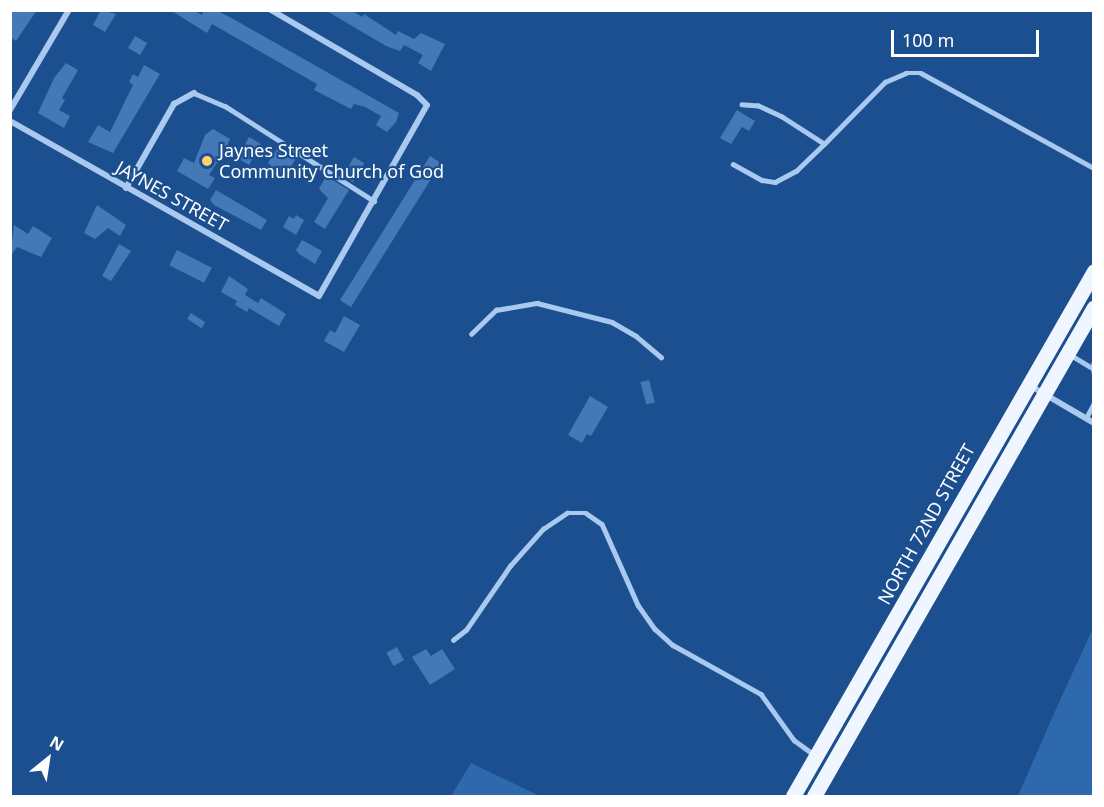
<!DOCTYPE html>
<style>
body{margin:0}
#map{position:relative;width:1104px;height:807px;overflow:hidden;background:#1b4f8f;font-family:"Noto Sans",sans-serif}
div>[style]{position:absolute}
.green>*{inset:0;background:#2e69ad}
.building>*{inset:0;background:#4478b7;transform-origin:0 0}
.service>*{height:4.5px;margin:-2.25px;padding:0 2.25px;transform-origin:2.25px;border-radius:2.25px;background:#a9c9ee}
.minor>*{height:6px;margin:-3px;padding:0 3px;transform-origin:3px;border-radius:3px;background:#a9c9ee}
.primary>*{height:15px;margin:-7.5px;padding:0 7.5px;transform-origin:7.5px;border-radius:7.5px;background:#f0f6ff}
.dots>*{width:16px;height:16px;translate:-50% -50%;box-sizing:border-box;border:3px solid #1b4f8f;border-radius:50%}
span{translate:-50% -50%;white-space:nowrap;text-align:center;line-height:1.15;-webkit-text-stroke:4.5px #1b4f8f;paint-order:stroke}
.poi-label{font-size:18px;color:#fff}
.left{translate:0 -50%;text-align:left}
.street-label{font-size:18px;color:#fff}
.frame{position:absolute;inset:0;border:12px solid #fff;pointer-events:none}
.north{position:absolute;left:18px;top:729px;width:60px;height:60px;-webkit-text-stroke:4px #1b4f8f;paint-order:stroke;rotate:30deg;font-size:16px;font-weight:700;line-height:24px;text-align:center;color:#fff}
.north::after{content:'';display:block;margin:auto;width:21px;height:27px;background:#fff;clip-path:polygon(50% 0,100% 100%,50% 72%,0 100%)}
.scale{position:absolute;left:891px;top:30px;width:148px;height:27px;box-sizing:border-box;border:3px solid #fff;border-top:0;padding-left:8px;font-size:18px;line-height:21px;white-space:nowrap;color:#fff;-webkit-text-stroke:4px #1b4f8f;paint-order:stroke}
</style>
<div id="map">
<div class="green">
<div style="clip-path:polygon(1093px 628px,1093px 796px,1018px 796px,1052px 718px)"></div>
<div style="clip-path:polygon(471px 763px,540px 796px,451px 796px)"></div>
</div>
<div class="building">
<div style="clip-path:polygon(10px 10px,37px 10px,16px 41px,10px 37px)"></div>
<div style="clip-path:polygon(101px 10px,116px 14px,105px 32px,93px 25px)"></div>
<div style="clip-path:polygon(170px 10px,193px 10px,202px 15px,204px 10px,216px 10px,235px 20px,399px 113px,396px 122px,387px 132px,376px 125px,381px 116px,365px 107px,354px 104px,351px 109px,314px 90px,317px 84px,212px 24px,207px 33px)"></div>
<div style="clip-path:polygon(325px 10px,351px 10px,362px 17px,364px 14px,396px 35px,398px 31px,414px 39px,421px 33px,445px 44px,431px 71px,418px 63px,423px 55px,404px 45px,400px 51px,386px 46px)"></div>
<div style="left:135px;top:36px;width:14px;height:14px;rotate:30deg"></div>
<div style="clip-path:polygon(66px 63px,78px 70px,62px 98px,65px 100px,59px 110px,70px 116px,64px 128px,38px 113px,54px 78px)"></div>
<div style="clip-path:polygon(144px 65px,160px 74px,113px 153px,88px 142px,98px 125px,110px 132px,133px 85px,129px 82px,133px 74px,138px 77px)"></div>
<div style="clip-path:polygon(737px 110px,755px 121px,749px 131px,742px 127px,731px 144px,720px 138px)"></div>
<div style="clip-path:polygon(213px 129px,230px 139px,227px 146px,241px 152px,249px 137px,261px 144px,249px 165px,225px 151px,209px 175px,215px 178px,208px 189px,177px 171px,184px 158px,194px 163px,205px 135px)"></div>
<div style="clip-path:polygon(279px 146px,297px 157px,284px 177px,268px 163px)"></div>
<div style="left:430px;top:156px;width:13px;height:170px;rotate:32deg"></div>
<div style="left:354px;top:157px;width:12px;height:22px;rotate:31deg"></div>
<div style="clip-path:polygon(326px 176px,349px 190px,325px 229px,314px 222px,328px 198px,319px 189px)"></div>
<div style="clip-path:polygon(216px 190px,267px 220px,261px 230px,214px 205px,210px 200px)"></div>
<div style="clip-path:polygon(97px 205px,126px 225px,120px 236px,108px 228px,95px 239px,84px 233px)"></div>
<div style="clip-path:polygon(296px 215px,304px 220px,296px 235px,283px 227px,289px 216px,294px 219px)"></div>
<div style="clip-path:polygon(14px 225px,28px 234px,33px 226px,52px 238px,41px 257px,17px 247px,10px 257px)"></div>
<div style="clip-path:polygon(302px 240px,322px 251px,315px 264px,299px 254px,296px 250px)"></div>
<div style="clip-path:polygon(119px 244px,131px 251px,111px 281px,102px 276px)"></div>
<div style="left:177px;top:250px;width:39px;height:17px;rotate:27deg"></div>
<div style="clip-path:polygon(229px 276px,248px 289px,245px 295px,258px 303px,261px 298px,286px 314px,279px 326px,249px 308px,247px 312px,235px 305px,237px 301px,221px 292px)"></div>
<div style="left:191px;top:313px;width:17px;height:7px;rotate:33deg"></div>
<div style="clip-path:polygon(344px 316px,360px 325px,344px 352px,324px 341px,330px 330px,335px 333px)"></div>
<div style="left:649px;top:380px;width:23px;height:9px;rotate:75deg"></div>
<div style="clip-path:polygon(590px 396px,608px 407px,591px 436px,587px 434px,582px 443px,568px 435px)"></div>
<div style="left:397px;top:647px;width:15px;height:12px;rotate:62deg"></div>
<div style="clip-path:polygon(426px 649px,431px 656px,442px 649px,455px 669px,430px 685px,412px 657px)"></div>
</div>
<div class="service">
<div style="left:194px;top:93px;width:34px;rotate:23deg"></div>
<div style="left:225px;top:106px;width:177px;rotate:32.5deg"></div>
<div style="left:824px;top:144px;width:87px;rotate:-45.5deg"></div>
<div style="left:885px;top:82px;width:23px;rotate:-23deg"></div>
<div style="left:906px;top:73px;width:15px"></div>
<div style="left:921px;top:73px;width:197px;rotate:28.8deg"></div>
<div style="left:733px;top:164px;width:33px;rotate:29deg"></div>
<div style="left:762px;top:180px;width:13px;rotate:9deg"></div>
<div style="left:775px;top:182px;width:24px;rotate:-28deg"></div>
<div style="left:796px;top:171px;width:39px;rotate:-44deg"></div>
<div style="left:824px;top:144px;width:50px;rotate:-147.3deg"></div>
<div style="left:782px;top:117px;width:26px;rotate:-155deg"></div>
<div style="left:758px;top:106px;width:16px;rotate:-176deg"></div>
<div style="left:471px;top:334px;width:35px;rotate:-44deg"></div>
<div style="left:496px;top:310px;width:42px;rotate:-9.7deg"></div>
<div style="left:537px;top:303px;width:77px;rotate:14.2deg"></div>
<div style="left:612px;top:322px;width:28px;rotate:30deg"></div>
<div style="left:636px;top:336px;width:33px;rotate:40deg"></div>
<div style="left:1069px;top:354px;width:26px;rotate:31deg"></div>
<div style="left:1094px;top:363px;width:9px;rotate:90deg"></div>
<div style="left:1086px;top:418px;width:17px;rotate:-62deg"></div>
<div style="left:453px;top:640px;width:16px;rotate:-38deg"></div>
<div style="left:466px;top:630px;width:78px;rotate:-55.5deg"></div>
<div style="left:510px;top:566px;width:50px;rotate:-48.3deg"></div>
<div style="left:543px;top:529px;width:29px;rotate:-34deg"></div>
<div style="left:567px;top:513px;width:19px"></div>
<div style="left:586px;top:513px;width:19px;rotate:35deg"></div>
<div style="left:602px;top:524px;width:89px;rotate:66deg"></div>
<div style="left:638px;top:605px;width:29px;rotate:55deg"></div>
<div style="left:655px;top:629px;width:24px;rotate:42deg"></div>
<div style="left:673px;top:645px;width:101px;rotate:29.1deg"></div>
<div style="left:761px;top:694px;width:57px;rotate:54.3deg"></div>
<div style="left:794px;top:740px;width:24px;rotate:36deg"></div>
</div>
<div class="minor">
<div style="left:10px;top:110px;width:116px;rotate:-59.5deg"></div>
<div style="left:10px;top:121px;width:355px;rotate:29.5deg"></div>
<div style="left:319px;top:296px;width:219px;rotate:-60.5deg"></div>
<div style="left:427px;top:105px;width:14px;rotate:-135deg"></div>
<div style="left:417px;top:95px;width:169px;rotate:-149.8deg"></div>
<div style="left:126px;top:188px;width:97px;rotate:-60.3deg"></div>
<div style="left:174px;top:104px;width:23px;rotate:-29deg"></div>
<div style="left:1029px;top:385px;width:75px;rotate:30.3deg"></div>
</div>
<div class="primary">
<div style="left:793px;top:796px;width:605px;rotate:-60.17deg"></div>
<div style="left:814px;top:796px;width:563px;rotate:-60.2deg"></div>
</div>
<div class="dots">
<div style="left:207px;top:161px;background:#ffd166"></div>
</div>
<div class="poi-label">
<span class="left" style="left:219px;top:161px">Jaynes Street<br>Community Church of God</span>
</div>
<div class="street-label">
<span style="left:172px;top:196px;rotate:29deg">JAYNES STREET</span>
<span style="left:926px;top:524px;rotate:-61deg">NORTH 72ND STREET</span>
</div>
<div class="frame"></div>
<div class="north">N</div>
<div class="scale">100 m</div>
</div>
